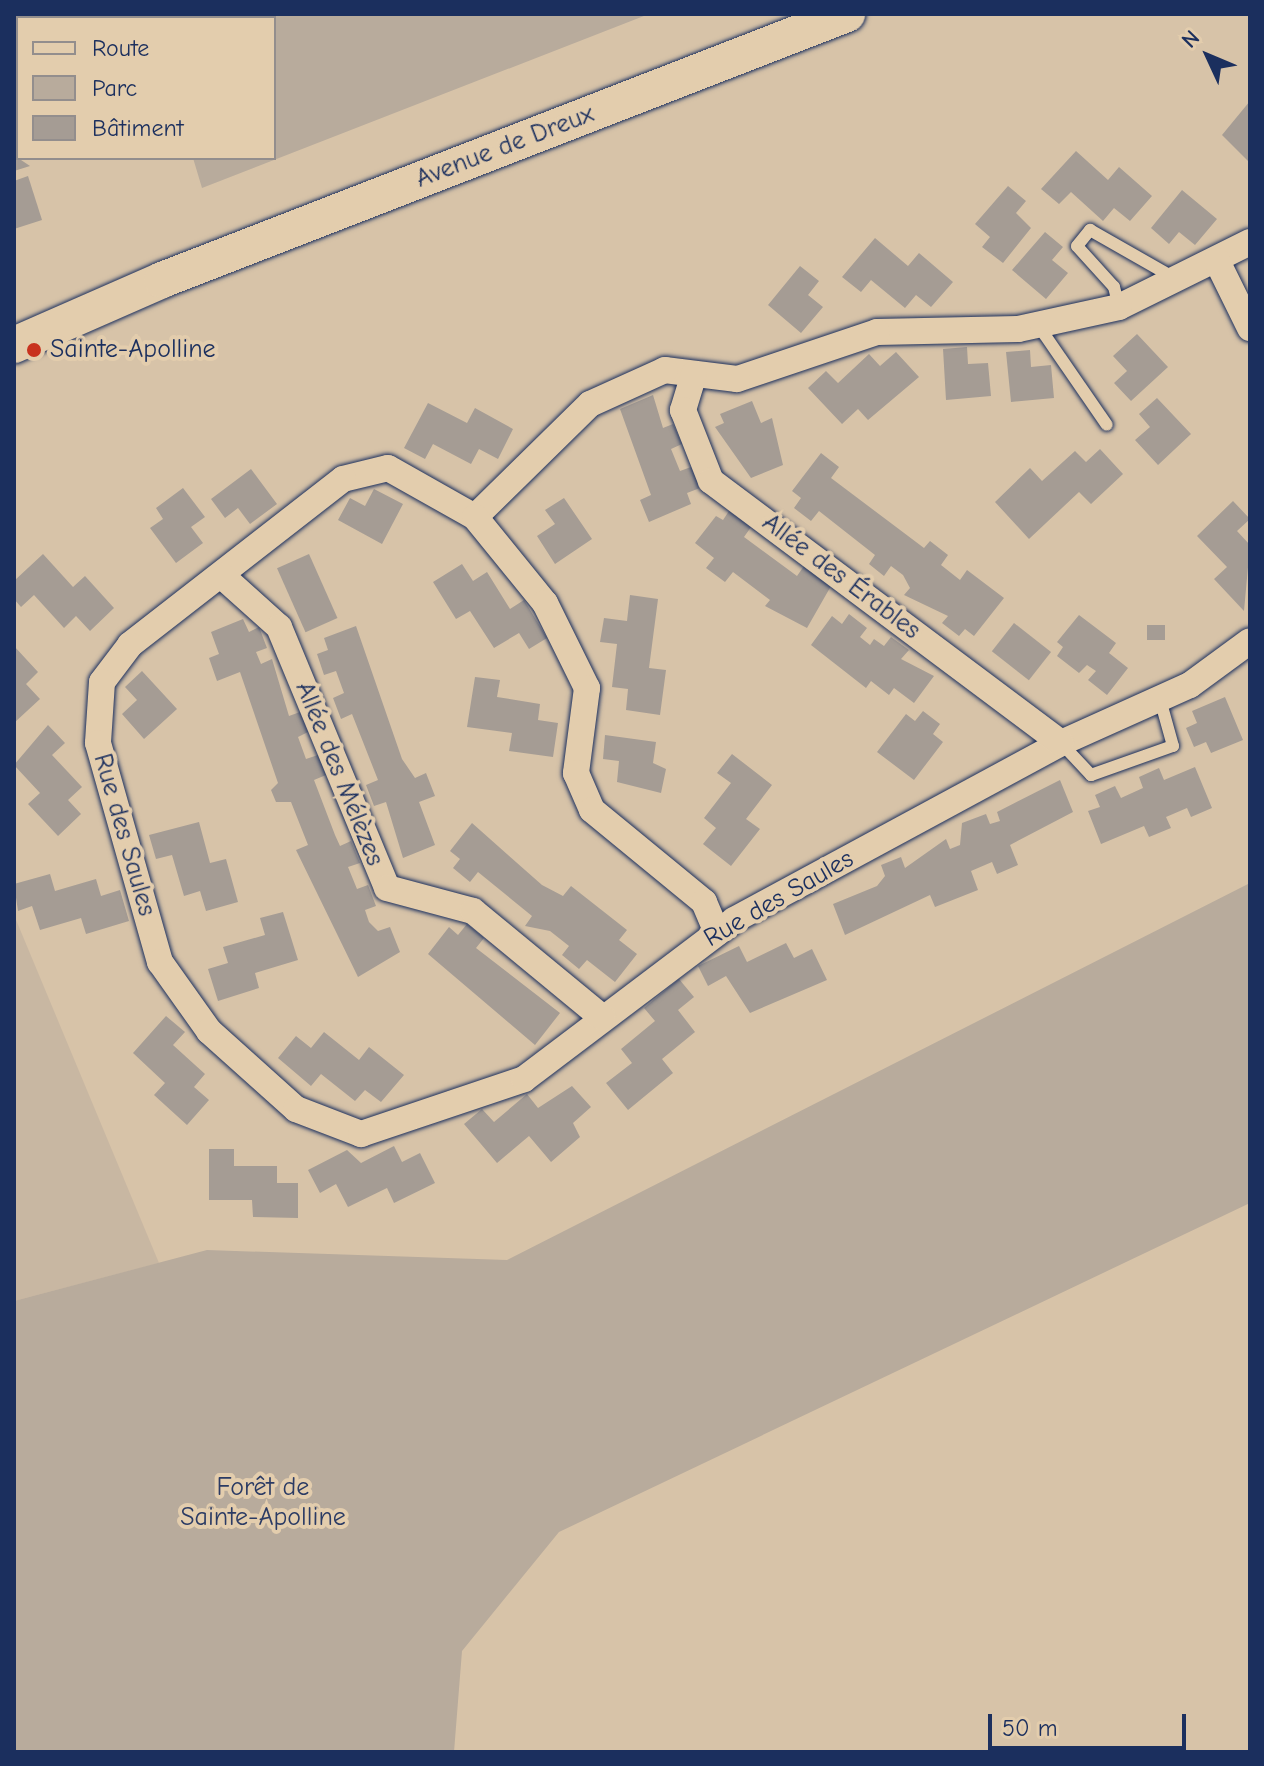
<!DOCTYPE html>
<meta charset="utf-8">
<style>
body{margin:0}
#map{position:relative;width:1264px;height:1766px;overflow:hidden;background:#d7c3a8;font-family:"Comic Neue",sans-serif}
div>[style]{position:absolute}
.built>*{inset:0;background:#c8b7a2}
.green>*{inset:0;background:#b8ab9c}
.building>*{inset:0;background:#a59c94;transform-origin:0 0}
.roads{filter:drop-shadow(0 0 2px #1b2f5e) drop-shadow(0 0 2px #1b2f5e)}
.lane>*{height:12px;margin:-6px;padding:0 6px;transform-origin:6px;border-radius:6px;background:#e3cdad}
.street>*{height:26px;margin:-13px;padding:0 13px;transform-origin:13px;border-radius:13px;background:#e3cdad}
.secondary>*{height:36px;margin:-18px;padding:0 18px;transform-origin:18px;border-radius:18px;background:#e3cdad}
.dots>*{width:22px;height:22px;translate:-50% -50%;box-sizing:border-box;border:4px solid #e3cdad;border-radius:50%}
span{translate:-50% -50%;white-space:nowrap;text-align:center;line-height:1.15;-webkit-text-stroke:8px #e3cdad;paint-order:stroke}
.street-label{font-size:26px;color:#1b2f5e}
.poi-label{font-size:26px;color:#1b2f5e}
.left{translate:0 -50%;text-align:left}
.park-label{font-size:26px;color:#2b3b64}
.frame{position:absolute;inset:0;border:16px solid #1b2f5e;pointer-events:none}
.legend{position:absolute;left:16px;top:16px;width:260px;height:144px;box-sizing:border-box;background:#e3cdad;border:2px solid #938e8d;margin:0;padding:10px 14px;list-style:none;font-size:24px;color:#1b2f5e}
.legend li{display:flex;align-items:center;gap:16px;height:40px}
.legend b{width:40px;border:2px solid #938e8d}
.north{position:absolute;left:1168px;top:16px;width:80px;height:80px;-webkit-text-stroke:6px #e3cdad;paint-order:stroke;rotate:314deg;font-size:22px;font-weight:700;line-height:32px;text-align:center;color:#1b2f5e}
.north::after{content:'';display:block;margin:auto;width:28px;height:36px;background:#1b2f5e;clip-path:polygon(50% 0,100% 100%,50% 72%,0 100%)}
.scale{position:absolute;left:988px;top:1714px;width:198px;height:36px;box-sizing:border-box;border:4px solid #1b2f5e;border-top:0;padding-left:10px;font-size:24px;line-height:28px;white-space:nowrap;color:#1b2f5e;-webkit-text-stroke:6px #e3cdad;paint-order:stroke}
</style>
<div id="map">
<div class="built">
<div style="clip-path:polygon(14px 915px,159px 1263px,14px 1301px)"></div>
</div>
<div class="green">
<div style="clip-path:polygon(149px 14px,649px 14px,202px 188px,193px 158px,274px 158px,274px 18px)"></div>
<div style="clip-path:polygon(1250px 883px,1250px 1203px,559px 1532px,462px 1651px,454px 1752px,14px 1752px,14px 1301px,207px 1250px,507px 1260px)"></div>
</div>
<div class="building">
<div style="left:71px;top:14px;width:44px;height:4px"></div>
<div style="clip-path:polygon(14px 38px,18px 38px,14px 87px)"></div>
<div style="clip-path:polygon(1250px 101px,1250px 163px,1222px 135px)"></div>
<div style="clip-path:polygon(18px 142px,18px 158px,30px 166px,14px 171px)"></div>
<div style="clip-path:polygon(1076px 151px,1108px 180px,1119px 167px,1152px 196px,1130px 221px,1114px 208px,1103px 221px,1071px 192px,1059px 204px,1041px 189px)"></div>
<div style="clip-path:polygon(28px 176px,42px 220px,14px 229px,14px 181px)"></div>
<div style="clip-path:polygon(1008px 186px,1026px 201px,1016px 213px,1031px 228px,1003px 263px,982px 247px,990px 237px,975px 224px)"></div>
<div style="clip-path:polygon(1182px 190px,1217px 219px,1195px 245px,1179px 232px,1169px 244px,1151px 228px)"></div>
<div style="clip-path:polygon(1045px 232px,1063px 247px,1052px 260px,1068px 273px,1046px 299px,1012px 270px)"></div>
<div style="clip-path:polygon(875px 238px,908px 266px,919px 253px,953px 282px,931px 307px,916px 295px,905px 308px,871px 280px,861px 292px,842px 277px)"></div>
<div style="clip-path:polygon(800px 266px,819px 281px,808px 295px,823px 307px,801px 333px,768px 305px)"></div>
<div style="clip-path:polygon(1137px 334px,1168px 367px,1131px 401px,1114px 383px,1127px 371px,1113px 356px)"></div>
<div style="clip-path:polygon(967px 347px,968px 364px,988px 363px,991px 396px,946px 400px,943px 349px)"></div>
<div style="clip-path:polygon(1030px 350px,1031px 367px,1051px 365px,1054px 398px,1011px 402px,1006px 352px)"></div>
<div style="clip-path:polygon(896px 352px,919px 377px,868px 420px,858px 409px,842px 424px,808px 388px,826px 371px,838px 383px,869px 354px,880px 366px)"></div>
<div style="clip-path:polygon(653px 395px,663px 428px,673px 424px,682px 444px,671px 449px,680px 471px,691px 467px,700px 488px,687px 493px,691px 504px,649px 522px,640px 500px,651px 495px,620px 409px)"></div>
<div style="clip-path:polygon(1157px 398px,1191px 434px,1158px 465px,1135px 440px,1150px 427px,1139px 414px)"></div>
<div style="clip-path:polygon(752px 401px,761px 423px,772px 418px,783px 465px,751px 478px,715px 427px,724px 423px,720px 414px)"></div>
<div style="clip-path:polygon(428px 403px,467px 423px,475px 408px,513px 429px,498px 459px,479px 449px,471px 464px,433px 444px,425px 459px,404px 448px)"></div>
<div style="clip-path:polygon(1100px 449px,1123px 474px,1091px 504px,1079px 492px,1029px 539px,995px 502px,1030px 468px,1042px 481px,1075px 451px,1086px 462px)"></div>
<div style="clip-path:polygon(821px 453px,839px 467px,831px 478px,924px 548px,930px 541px,948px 555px,941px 565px,960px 580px,967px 570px,1004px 598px,974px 636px,965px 629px,959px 636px,942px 623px,948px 616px,904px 595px,910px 588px,903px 575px,891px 566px,884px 576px,869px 564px,875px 555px,819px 511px,811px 521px,794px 508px,801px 498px,792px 491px)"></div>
<div style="clip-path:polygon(251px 469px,277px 504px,250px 524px,238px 508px,225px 518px,211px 499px)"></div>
<div style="clip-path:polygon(183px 488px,205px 517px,191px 527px,203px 543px,176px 563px,150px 528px,163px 519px,156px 508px)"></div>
<div style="clip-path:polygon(374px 489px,403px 504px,382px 544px,338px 520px,350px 498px,365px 506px)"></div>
<div style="clip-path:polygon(564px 498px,592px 539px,555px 564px,537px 536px,555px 524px,545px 510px)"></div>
<div style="clip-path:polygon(1233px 501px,1250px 519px,1237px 531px,1250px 545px,1244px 611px,1214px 579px,1227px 567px,1197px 536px)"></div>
<div style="clip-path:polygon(729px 511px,751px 527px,744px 537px,797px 576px,804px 566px,831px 586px,807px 628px,765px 606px,770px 600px,733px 572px,725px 582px,706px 568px,714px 558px,695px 543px,716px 516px,723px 520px)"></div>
<div style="clip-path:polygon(43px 554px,73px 587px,85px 576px,114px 608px,90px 631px,76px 616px,64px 628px,34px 595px,21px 607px,14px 599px,14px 581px)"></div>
<div style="left:309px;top:554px;width:70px;height:35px;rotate:66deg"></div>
<div style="clip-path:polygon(462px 564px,473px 581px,487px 572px,510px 609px,524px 600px,547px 638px,529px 649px,519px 633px,494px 648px,470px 611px,456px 619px,433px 582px)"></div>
<div style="clip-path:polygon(630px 595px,658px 599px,649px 668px,666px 670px,660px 715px,626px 710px,628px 689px,612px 687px,617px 644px,600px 642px,604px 618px,627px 621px)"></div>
<div style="clip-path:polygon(849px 614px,867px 628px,860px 637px,870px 645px,874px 639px,884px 646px,891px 637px,909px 650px,901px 659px,934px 676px,914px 703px,894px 688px,889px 695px,871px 681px,866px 688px,811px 645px,832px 616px,842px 624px)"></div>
<div style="clip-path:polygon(1079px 615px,1116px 643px,1109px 653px,1128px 668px,1107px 695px,1088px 680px,1096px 671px,1087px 665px,1079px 673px,1057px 656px,1063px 647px,1057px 642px)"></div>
<div style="clip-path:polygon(243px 619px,249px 632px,259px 627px,267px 648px,256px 652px,261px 664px,272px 659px,289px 716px,300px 712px,308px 732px,298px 737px,306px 759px,318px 755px,326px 775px,314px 780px,335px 835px,340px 846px,351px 841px,360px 863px,348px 867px,357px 889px,368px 885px,376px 906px,365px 910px,369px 922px,378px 931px,390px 927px,400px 952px,358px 977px,296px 850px,308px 845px,291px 802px,276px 802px,271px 790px,278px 783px,240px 672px,217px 681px,209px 658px,219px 654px,211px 632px)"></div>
<div style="left:1014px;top:623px;width:47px;height:36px;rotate:38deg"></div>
<div style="left:1147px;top:625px;width:18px;height:15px"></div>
<div style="clip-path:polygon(356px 626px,402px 759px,415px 778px,426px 773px,435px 796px,419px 802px,435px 845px,403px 858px,386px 802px,374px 806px,366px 785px,378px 780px,352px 714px,341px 719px,333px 698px,344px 693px,336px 671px,324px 675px,317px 654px,328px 650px,324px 638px)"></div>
<div style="clip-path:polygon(14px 646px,38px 672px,26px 684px,40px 699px,14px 723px)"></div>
<div style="clip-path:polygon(142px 671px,177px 709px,144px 739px,122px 714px,137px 700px,125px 687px)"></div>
<div style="clip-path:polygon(475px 677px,500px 680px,497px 697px,540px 704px,538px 720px,558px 723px,553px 757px,509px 751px,512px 733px,467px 727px)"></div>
<div style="clip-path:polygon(1225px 697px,1243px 740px,1211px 753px,1206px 742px,1194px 747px,1186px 728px,1197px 723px,1192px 711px)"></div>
<div style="clip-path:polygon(923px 711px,940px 724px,933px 734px,943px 742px,914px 780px,877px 752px,906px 714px,915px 721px)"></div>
<div style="clip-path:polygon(48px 725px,65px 743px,52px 755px,82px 787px,68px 800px,81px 814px,58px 836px,28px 804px,40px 793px,14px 765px)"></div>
<div style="clip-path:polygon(605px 735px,656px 742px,653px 763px,666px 769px,661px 793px,617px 782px,619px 761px,603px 759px)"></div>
<div style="clip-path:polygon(732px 754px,772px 785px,746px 819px,760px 829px,731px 866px,703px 844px,716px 828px,704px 818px,731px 783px,717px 773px)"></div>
<div style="clip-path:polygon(1195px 767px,1212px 808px,1191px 817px,1187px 808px,1166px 817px,1171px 828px,1149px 837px,1144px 826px,1101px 844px,1088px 811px,1100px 807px,1095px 795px,1115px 786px,1121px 798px,1143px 788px,1139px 777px,1159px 768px,1164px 780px)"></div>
<div style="clip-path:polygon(1060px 780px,1073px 812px,1010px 845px,1018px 865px,997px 874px,992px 862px,971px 871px,978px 890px,935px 907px,930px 895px,845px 935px,833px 904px,877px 886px,885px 876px,881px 865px,901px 857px,905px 868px,946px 839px,950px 849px,960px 845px,962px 823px,986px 814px,990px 824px,1000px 821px,997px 812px)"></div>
<div style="clip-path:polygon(199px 822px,210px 863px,226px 859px,238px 902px,206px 911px,200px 891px,184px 896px,172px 855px,156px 859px,149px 835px)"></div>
<div style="clip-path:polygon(472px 823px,542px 885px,563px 896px,571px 886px,627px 930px,619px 940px,637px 954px,615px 982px,587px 960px,579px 969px,562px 955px,569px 946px,550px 931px,525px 926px,532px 916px,478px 872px,470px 882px,453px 868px,460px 859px,450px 851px)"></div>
<div style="clip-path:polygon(50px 874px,55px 891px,96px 879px,101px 896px,120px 890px,129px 921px,86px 934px,81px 918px,40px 930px,32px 906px,18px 911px,14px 884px)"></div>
<div style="clip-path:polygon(283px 912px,298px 960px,255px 973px,259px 988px,218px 1001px,208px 969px,228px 963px,223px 947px,265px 935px,260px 918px)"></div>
<div style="clip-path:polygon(467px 924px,484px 938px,476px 948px,560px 1013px,535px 1045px,428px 954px,449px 927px,458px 935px)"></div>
<div style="clip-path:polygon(786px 943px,794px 958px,812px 949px,827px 980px,750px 1013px,726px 976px,708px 986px,698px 966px,739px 946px,747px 962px)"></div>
<div style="clip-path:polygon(679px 979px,694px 997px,678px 1010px,695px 1032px,662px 1059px,673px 1073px,628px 1110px,606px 1083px,632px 1063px,621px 1049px,655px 1021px,644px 1008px)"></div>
<div style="clip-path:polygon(166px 1016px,185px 1032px,173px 1045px,205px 1074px,194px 1087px,209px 1100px,187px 1125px,154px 1095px,165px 1083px,133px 1053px)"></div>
<div style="clip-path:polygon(324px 1032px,359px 1060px,369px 1047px,404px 1075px,381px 1102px,365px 1090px,355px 1101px,321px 1074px,311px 1086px,278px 1058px,296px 1036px,311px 1048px)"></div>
<div style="clip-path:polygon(572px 1086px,591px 1107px,573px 1123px,580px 1137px,551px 1162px,529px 1136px,497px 1163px,464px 1124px,482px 1109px,494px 1122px,527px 1094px,538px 1108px)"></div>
<div style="clip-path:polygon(394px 1146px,402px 1162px,420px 1153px,435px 1183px,394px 1203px,387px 1188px,348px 1207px,336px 1184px,320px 1193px,308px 1170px,347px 1150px,361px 1163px)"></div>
<div style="clip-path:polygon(209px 1149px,234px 1149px,234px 1166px,277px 1166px,277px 1183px,298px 1183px,298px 1218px,253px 1217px,252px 1200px,209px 1200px)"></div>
</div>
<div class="roads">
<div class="lane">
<div style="left:1119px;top:307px;width:21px;rotate:-104deg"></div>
<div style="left:1114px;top:287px;width:55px;rotate:-132.1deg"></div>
<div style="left:1077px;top:246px;width:21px;rotate:-51deg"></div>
<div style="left:1090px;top:230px;width:99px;rotate:29.7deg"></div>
<div style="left:1038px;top:325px;width:121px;rotate:55.4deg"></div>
<div style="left:1061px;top:743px;width:44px;rotate:46.8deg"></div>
<div style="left:1091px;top:775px;width:87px;rotate:-19.5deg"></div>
<div style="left:1173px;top:746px;width:49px;rotate:-105.5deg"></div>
</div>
<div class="street">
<div style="left:14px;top:19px;width:5px;rotate:37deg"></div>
<div style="left:1250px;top:242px;width:146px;rotate:153.6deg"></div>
<div style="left:1119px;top:307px;width:103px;rotate:167.7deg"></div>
<div style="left:1018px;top:329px;width:141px;rotate:178.8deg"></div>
<div style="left:877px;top:332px;width:148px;rotate:161.4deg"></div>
<div style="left:737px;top:379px;width:73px;rotate:-172.9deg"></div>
<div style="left:665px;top:370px;width:82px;rotate:155.6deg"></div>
<div style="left:590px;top:404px;width:161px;rotate:135.5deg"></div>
<div style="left:475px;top:517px;width:100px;rotate:-150.6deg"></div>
<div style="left:388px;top:468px;width:46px;rotate:166.3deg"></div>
<div style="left:343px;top:479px;width:270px;rotate:142.1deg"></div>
<div style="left:130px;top:645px;width:46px;rotate:127.1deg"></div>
<div style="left:102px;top:682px;width:61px;rotate:93.8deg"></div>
<div style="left:98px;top:743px;width:228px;rotate:74.2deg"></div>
<div style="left:160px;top:962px;width:85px;rotate:54.6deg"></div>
<div style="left:209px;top:1031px;width:117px;rotate:41.9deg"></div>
<div style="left:296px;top:1109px;width:70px;rotate:21deg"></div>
<div style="left:361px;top:1134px;width:172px;rotate:-18.6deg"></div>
<div style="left:524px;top:1079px;width:263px;rotate:-37.1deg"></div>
<div style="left:734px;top:920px;width:372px;rotate:-28.4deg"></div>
<div style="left:1061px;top:743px;width:141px;rotate:-24.2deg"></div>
<div style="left:1190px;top:685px;width:74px;rotate:-36.3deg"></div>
<div style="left:1217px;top:261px;width:75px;rotate:63.8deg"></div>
<div style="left:694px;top:374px;width:38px;rotate:107deg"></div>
<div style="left:683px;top:410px;width:76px;rotate:68.5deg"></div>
<div style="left:711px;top:481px;width:437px;rotate:36.8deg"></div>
<div style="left:475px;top:517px;width:111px;rotate:50.9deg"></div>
<div style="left:545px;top:603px;width:95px;rotate:63.7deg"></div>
<div style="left:587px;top:688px;width:86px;rotate:97.4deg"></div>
<div style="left:576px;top:773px;width:40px;rotate:66.6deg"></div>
<div style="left:592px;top:810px;width:145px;rotate:39.4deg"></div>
<div style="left:704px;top:902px;width:33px;rotate:67deg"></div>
<div style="left:221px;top:575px;width:78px;rotate:41.9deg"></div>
<div style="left:279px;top:627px;width:282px;rotate:67.5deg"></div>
<div style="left:387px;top:888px;width:89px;rotate:15deg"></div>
<div style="left:473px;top:911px;width:168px;rotate:39.5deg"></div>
</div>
<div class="secondary">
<div style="left:14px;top:345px;width:162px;rotate:-23.7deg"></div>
<div style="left:162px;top:280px;width:735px;rotate:-21.22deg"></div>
</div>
</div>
<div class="dots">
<div style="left:34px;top:350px;background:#c8321e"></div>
</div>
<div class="street-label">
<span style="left:505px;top:147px;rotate:-21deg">Avenue de Dreux</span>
<span style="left:841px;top:577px;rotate:37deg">Allée des Érables</span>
<span style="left:339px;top:774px;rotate:68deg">Allée des Mélèzes</span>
<span style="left:124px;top:835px;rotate:74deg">Rue des Saules</span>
<span style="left:779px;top:899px;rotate:-30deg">Rue des Saules</span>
</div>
<div class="poi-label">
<span class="left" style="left:50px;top:350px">Sainte-Apolline</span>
</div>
<div class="park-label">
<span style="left:263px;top:1503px">Forêt de<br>Sainte-Apolline</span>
</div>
<div class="frame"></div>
<ul class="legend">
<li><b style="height:10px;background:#e3cdad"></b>Route</li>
<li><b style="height:22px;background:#b8ab9c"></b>Parc</li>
<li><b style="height:22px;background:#a59c94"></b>Bâtiment</li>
</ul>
<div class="north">N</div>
<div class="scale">50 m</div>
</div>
